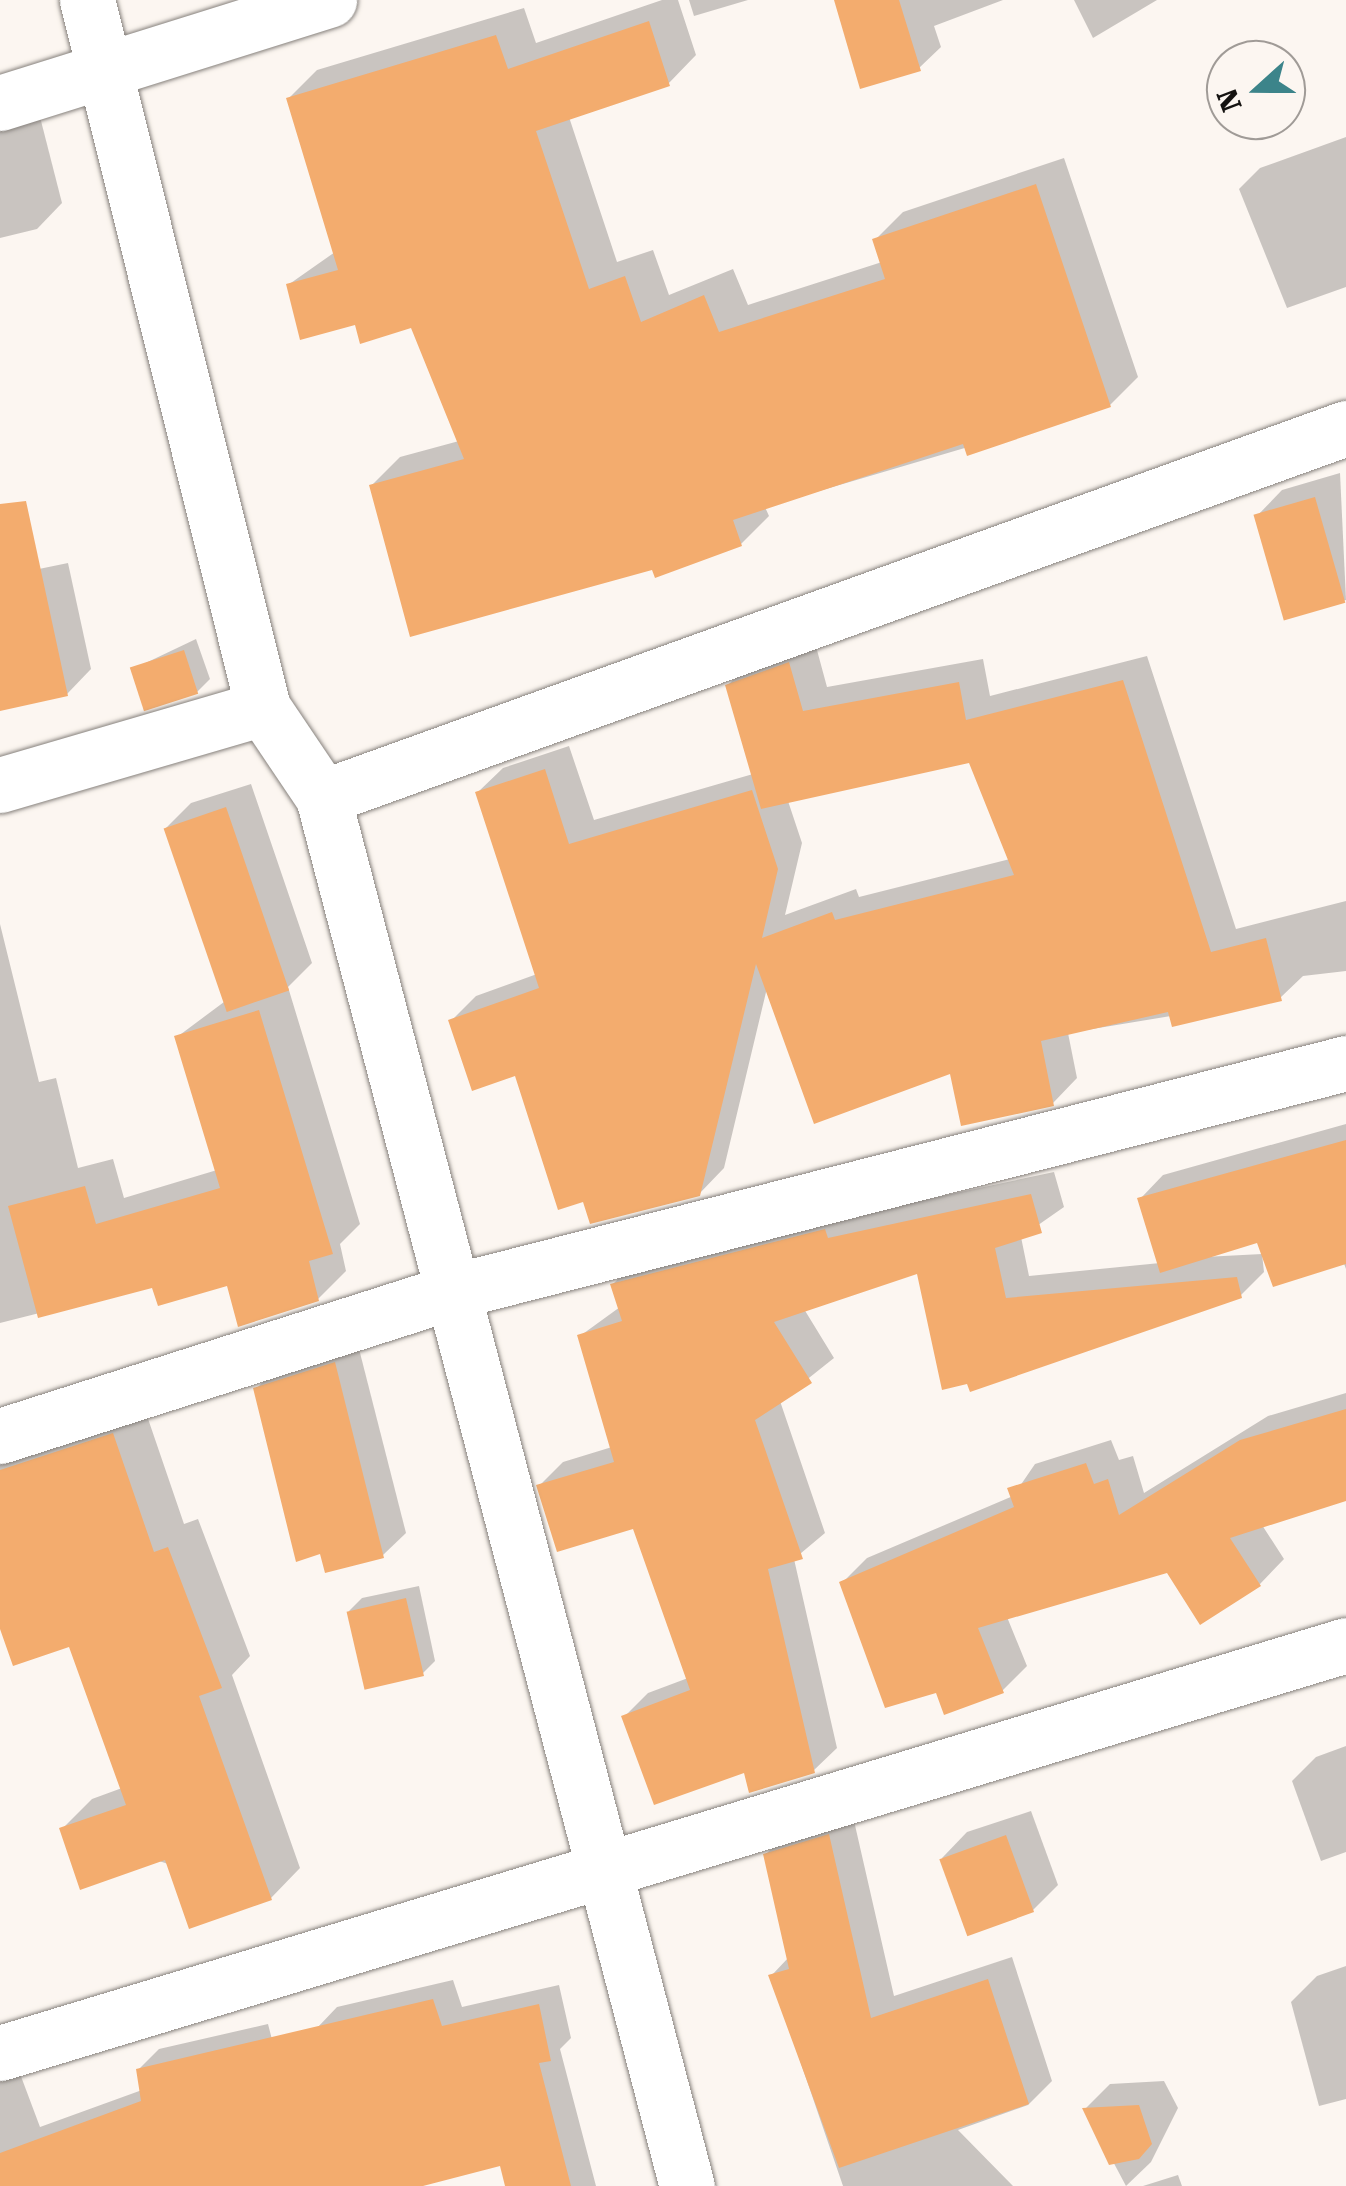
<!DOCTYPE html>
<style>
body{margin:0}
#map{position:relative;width:1346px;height:2186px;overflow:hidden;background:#fcf6f1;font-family:"Roboto Serif",serif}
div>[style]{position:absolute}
.shadow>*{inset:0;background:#0003}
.building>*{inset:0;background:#f3ac6e;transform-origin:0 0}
.roads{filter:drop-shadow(0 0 2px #86817c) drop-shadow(0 0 2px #86817c)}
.minor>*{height:55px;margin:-27.5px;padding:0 27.5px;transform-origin:27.5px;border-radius:27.5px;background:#fff}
span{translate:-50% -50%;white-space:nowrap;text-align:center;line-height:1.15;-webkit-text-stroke:9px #fcf6f1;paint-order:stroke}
.north{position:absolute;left:1206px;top:40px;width:100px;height:100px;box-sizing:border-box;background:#fcf6f1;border:2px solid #a09b97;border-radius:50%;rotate:249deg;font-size:28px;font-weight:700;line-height:40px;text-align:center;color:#151311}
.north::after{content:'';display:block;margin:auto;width:35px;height:45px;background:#3c848a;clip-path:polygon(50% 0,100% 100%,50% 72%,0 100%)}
</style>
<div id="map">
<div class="shadow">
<div style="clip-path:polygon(662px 0,678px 0,696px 55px,668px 84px,569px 117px,617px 262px,653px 250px,669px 295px,733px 269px,748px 305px,882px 262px,875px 240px,903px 212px,1064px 158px,1138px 377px,1110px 405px,765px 507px,769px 516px,741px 544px,654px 567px,372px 485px,400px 457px,459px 441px,412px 325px,357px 322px,288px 285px,335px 252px,288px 99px,317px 70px,524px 8px,536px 43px)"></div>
<div style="clip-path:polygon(689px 0,748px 0,694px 16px)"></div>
<div style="clip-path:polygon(837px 0,1003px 0,934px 26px,941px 47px,919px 68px)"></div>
<div style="clip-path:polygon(1074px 0,1157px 0,1093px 38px)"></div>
<div style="clip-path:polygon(39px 113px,62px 203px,37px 229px,0 238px,0 124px)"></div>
<div style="clip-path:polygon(1346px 137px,1346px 287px,1287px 308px,1239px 189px,1260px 168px)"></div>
<div style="clip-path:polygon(1340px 473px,1346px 600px,1287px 617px,1257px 516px,1282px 490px)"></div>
<div style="clip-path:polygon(68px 563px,91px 669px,67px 694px,0 709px,0 577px)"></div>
<div style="clip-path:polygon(196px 639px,210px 679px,197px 692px,133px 669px)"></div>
<div style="clip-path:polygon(evenodd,814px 639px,827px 687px,983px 659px,990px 696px,1147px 656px,1236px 929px,1346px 901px,1346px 971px,1303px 976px,1280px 998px,1068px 1033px,1077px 1078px,1053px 1103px,767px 988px,724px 1168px,699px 1194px,584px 1199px,516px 1073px,451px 1021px,476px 996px,537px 974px,478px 792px,503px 768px,569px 746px,594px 820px,753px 774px,727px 686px,752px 661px,814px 639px,970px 760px,1010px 859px,859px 897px,856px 889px,785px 915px,802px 843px,788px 801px,970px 760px)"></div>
<div style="clip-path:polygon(251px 784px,312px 963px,288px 987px,360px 1224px,340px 1244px,346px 1271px,318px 1299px,229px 1282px,154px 1284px,0 1323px,0 924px,39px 1082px,56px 1078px,78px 1168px,113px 1159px,124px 1198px,217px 1170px,177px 1037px,224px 1002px,166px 828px,191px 803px)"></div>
<div style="clip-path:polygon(1346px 1124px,1346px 1269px,1343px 1261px,1259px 1240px,1204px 1257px,1262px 1254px,1264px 1272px,1240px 1296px,972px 1389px,919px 1271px,804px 1309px,834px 1358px,780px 1401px,825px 1533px,794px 1559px,837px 1748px,813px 1771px,746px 1769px,624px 1717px,648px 1693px,688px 1678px,635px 1526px,539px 1486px,563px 1462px,612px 1447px,580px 1336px,620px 1307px,613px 1284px,636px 1261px,1054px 1172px,1064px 1207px,1021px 1237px,1029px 1276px,1160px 1263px,1140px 1199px,1163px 1175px)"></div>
<div style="clip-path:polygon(357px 1341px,406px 1533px,383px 1555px,256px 1389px,278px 1366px)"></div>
<div style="clip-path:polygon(1346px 1393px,1346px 1498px,1262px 1525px,1284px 1559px,1260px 1584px,1169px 1570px,1007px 1617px,1027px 1666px,1002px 1691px,937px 1690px,842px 1583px,867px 1558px,1013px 1496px,1035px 1464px,1111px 1440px,1119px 1460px,1133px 1456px,1144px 1493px,1268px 1416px)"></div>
<div style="clip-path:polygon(143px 1404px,184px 1524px,198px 1519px,250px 1656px,232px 1675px,300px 1868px,271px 1898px,62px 1829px,92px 1799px,122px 1788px,70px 1644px,0 1621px,0 1452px)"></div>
<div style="clip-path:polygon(419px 1586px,435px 1661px,422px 1674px,349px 1611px,362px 1598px)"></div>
<div style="clip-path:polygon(1346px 1746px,1346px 1852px,1321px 1861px,1292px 1781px,1316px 1757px)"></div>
<div style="clip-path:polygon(1031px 1811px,1058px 1885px,1033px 1910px,942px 1858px,967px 1832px)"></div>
<div style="clip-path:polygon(852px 1812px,894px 1996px,1012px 1957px,1052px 2081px,1028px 2105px,958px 2130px,1013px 2186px,843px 2186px,771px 1976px,789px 1957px,765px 1855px,789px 1831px)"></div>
<div style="clip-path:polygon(1346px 1966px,1346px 2099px,1319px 2106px,1291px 2002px,1317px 1976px)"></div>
<div style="clip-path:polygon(453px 1980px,462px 2007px,559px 1985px,571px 2038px,560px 2049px,596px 2186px,507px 2186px,501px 2163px,317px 2028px,337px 2007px)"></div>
<div style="clip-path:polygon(268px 2024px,310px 2186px,0 2186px,0 2055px,16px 2063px,40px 2127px,142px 2090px,138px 2070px,159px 2049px)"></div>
<div style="clip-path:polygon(1164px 2081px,1178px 2108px,1151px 2162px,1126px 2186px,1085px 2109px,1110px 2084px)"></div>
<div style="clip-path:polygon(1178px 2175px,1182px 2186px,1143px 2186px)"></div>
</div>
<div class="building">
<div style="clip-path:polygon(834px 0,899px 0,921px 71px,860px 89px)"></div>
<div style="clip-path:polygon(649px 21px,670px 86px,536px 131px,589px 289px,625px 276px,641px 322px,704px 295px,719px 332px,885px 279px,872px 239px,1036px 184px,1111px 407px,967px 456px,963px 444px,733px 520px,742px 546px,655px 578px,652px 570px,410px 637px,369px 485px,464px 459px,411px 328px,360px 344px,355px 325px,300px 340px,286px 284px,338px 270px,286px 98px,496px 35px,508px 69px)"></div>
<div style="left:1315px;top:497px;width:110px;height:64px;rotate:74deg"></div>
<div style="clip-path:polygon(26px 501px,68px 696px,0 711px,0 504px)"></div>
<div style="left:184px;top:650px;width:46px;height:57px;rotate:72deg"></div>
<div style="clip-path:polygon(789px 662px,803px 711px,959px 682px,966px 720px,1123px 680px,1211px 952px,1266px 938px,1282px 1001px,1172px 1027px,1168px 1012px,1041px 1041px,1054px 1106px,961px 1126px,950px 1074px,814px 1124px,756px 964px,700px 1196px,590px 1224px,583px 1202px,558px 1210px,515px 1076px,472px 1091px,448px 1020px,539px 988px,475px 792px,545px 769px,569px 844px,752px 790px,778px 869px,762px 938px,832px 912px,835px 920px,1014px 875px,969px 763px,761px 809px,725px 685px)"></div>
<div style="left:226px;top:807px;width:194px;height:66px;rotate:71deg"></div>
<div style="clip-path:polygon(259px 1010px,333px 1254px,309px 1261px,319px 1301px,238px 1327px,227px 1286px,158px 1306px,152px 1288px,38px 1318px,8px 1206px,85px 1186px,96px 1224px,220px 1188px,174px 1036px)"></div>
<div style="clip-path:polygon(1346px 1140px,1346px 1264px,1273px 1287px,1257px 1243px,1160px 1273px,1137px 1198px)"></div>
<div style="clip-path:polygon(1031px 1194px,1042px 1233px,995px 1248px,1006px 1298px,1237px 1277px,1242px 1298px,970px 1392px,967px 1384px,942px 1390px,917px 1274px,774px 1322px,812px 1383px,755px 1420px,803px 1559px,768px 1569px,815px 1773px,749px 1793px,744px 1773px,654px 1805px,621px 1716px,690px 1690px,633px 1529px,557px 1552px,536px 1485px,614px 1462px,577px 1335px,622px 1321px,610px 1284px,825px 1229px,828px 1238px)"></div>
<div style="clip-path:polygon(335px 1362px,384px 1558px,325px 1573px,320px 1554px,296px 1562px,253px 1388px)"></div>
<div style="clip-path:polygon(1346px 1409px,1346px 1501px,1230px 1538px,1261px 1586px,1200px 1625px,1167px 1573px,978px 1628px,1004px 1693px,944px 1715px,936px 1693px,885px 1708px,839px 1582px,1014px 1507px,1007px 1488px,1086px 1463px,1094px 1484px,1108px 1479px,1119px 1515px,1240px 1440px)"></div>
<div style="clip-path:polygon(113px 1433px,154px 1552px,168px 1547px,222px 1688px,199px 1696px,272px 1900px,189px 1929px,165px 1860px,80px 1890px,59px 1828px,126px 1805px,69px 1647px,13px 1666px,0 1629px,0 1470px)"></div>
<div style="left:406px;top:1598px;width:80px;height:61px;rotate:77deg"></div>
<div style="clip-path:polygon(829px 1834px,871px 2018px,988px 1979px,1029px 2104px,839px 2168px,768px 1975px,789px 1969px,763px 1854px)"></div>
<div style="left:1006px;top:1835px;width:82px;height:71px;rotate:70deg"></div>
<div style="clip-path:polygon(433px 1999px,442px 2026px,539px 2004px,551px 2061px,539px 2063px,571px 2186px,505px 2186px,500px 2166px,423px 2186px,0 2186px,0 2153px,141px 2101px,136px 2069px)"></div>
<div style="clip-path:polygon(1139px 2105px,1152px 2144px,1139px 2159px,1109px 2165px,1082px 2108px)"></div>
</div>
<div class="roads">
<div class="minor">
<div style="left:87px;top:0;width:730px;rotate:76.04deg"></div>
<div style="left:263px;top:708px;width:107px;rotate:56deg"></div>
<div style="left:323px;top:797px;width:1436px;rotate:75.32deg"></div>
<div style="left:0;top:103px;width:345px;rotate:-17.4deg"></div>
<div style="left:0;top:785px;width:274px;rotate:-16.3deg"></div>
<div style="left:323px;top:797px;width:1088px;rotate:-19.83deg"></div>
<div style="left:0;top:1436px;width:473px;rotate:-17.7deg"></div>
<div style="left:451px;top:1292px;width:924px;rotate:-14.35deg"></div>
<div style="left:0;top:2053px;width:1406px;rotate:-16.86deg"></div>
</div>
</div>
<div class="north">N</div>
</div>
